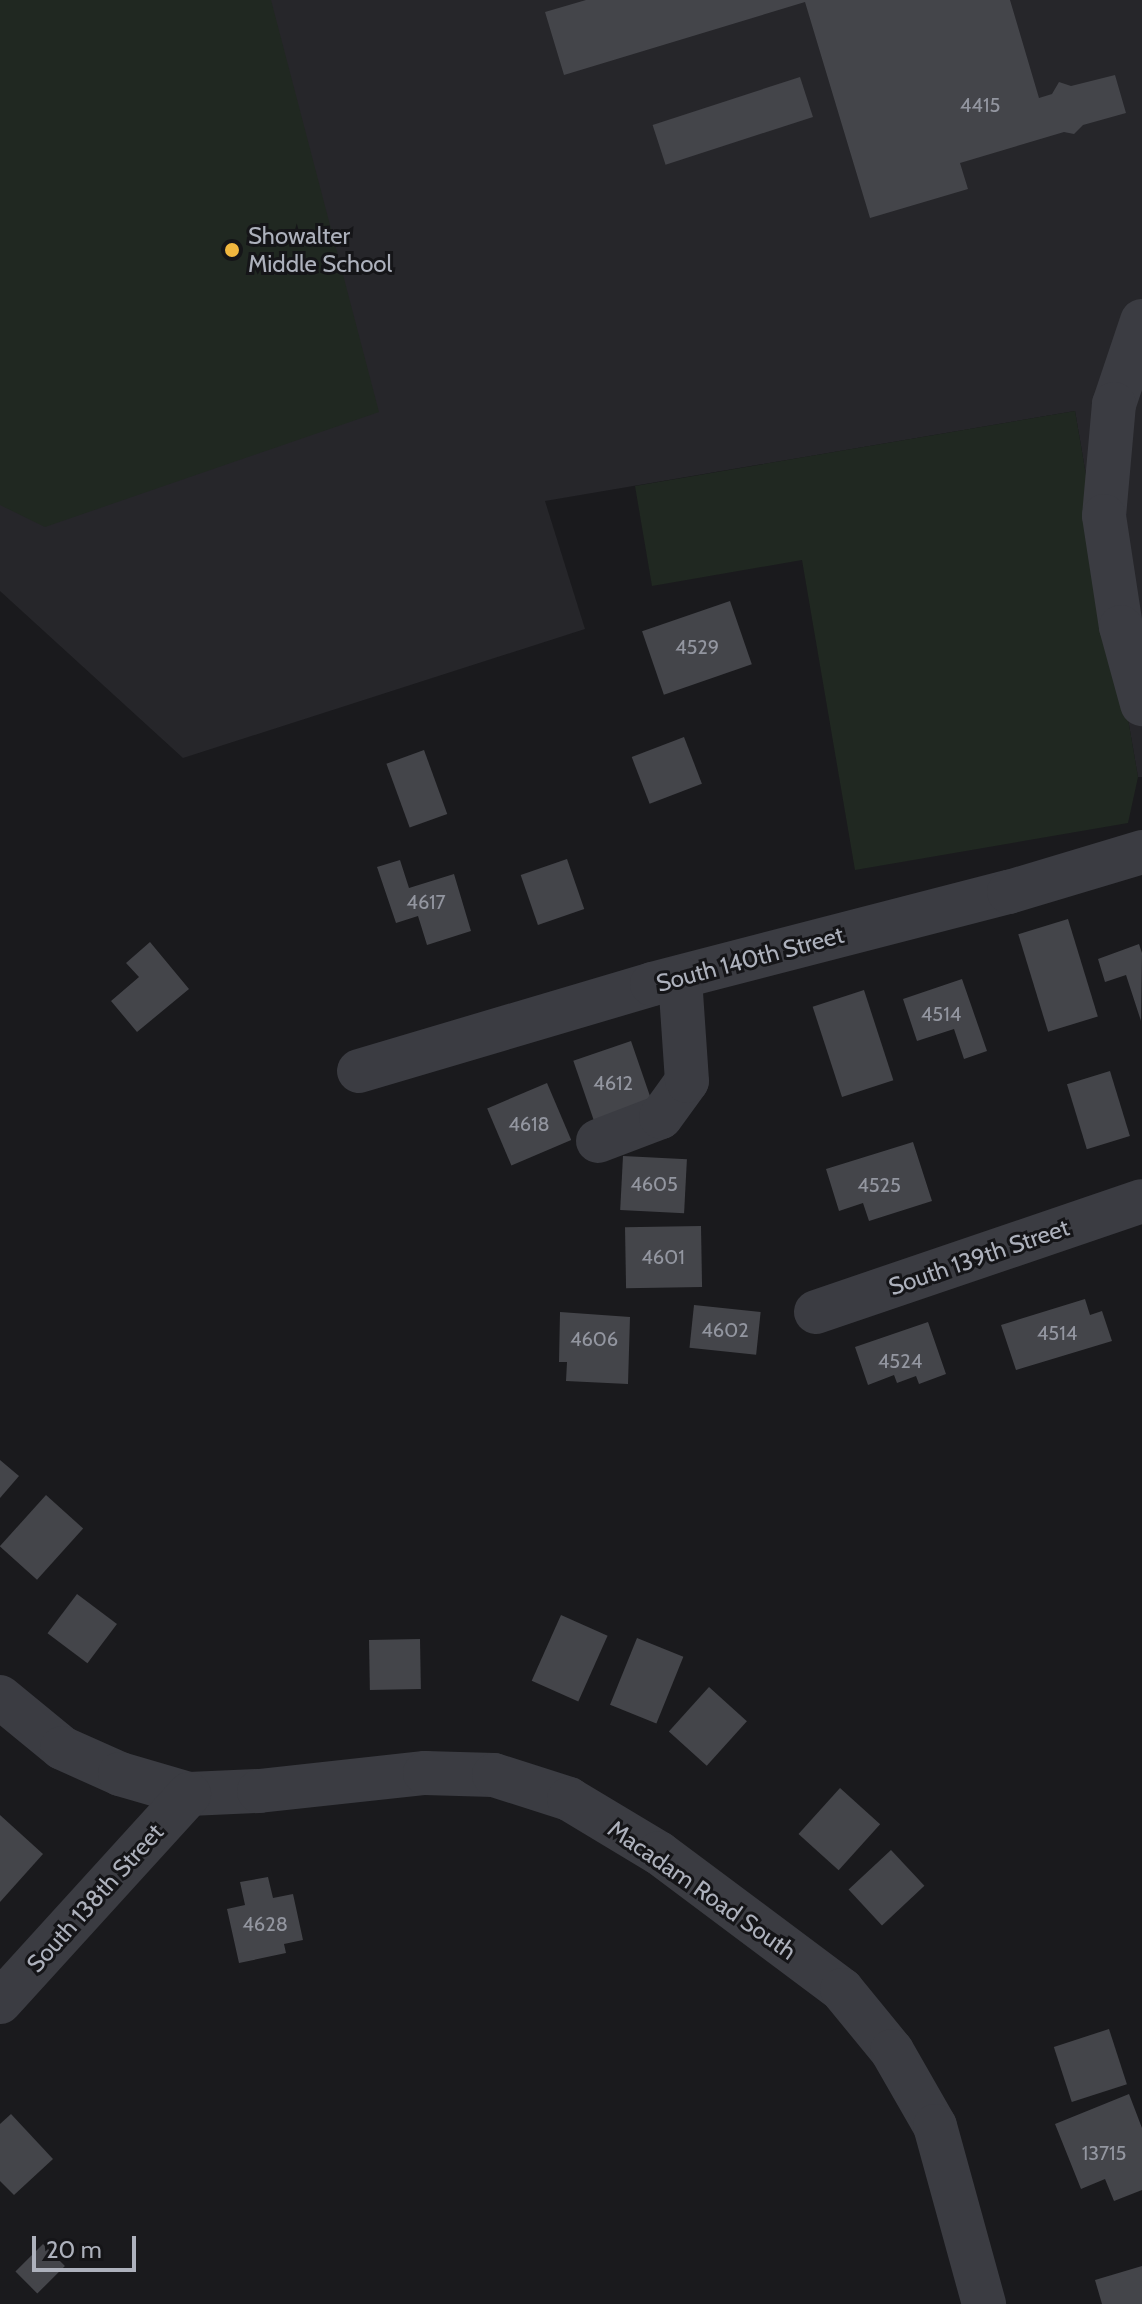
<!DOCTYPE html>
<style>
body{margin:0}
#map{position:relative;width:1142px;height:2304px;overflow:hidden;background:#1a1a1d;font-family:Cabin,sans-serif}
div>[style]{position:absolute}
.built>*{inset:0;background:#26262a}
.green>*{inset:0;background:#202821}
.building>*{inset:0;background:#44454a;transform-origin:0 0}
.minor>*{height:44px;margin:-22px;padding:0 22px;transform-origin:22px;border-radius:22px;background:#3b3c42}
.dots>*{width:22px;height:22px;translate:-50% -50%;box-sizing:border-box;border:4px solid #151518;border-radius:50%}
span{translate:-50% -50%;white-space:nowrap;text-align:center;line-height:1.15;-webkit-text-stroke:6px #151518;paint-order:stroke}
.number-label{font-size:20px;color:#9396a0}
.number-label span{-webkit-text-stroke-width:0}
.poi-label{font-size:24px;color:#adb1bc}
.left{translate:0 -50%;text-align:left}
.street-label{font-size:24px;color:#adb1bc}
.scale{position:absolute;left:32px;top:2236px;width:104px;height:36px;box-sizing:border-box;border:4px solid #adb1bc;border-top:0;padding-left:10px;font-size:24px;line-height:28px;white-space:nowrap;color:#adb1bc;-webkit-text-stroke:6px #151518;paint-order:stroke}
</style>
<div id="map">
<div class="built">
<div style="clip-path:polygon(0 0,1142px 0,1142px 777px,1138px 777px,1075px 411px,545px 501px,585px 629px,183px 758px,0 591px)"></div>
</div>
<div class="green">
<div style="clip-path:polygon(0 0,271px 0,379px 412px,45px 527px,0 505px)"></div>
<div style="clip-path:polygon(1075px 411px,1138px 777px,1128px 823px,855px 870px,802px 560px,652px 586px,635px 486px)"></div>
</div>
<div class="building">
<div style="clip-path:polygon(586px 0,1010px 0,1039px 98px,1052px 94px,1059px 82px,1071px 86px,1115px 75px,1126px 113px,1083px 125px,1074px 134px,1064px 132px,960px 163px,968px 189px,870px 218px,805px 2px,564px 75px,545px 12px)"></div>
<div style="left:800px;top:77px;width:42px;height:155px;rotate:72deg"></div>
<div style="left:730px;top:601px;width:67px;height:93px;rotate:71deg"></div>
<div style="left:684px;top:737px;width:50px;height:56px;rotate:69deg"></div>
<div style="left:424px;top:750px;width:68px;height:40px;rotate:70deg"></div>
<div style="left:567px;top:859px;width:53px;height:49px;rotate:71deg"></div>
<div style="clip-path:polygon(400px 860px,409px 888px,454px 874px,471px 931px,427px 945px,418px 916px,396px 923px,377px 867px)"></div>
<div style="left:1068px;top:919px;width:102px;height:52px;rotate:73deg"></div>
<div style="clip-path:polygon(150px 942px,189px 989px,137px 1032px,111px 1001px,139px 977px,126px 963px)"></div>
<div style="clip-path:polygon(1139px 944px,1142px 953px,1141px 1021px,1126px 975px,1105px 982px,1098px 959px)"></div>
<div style="clip-path:polygon(962px 979px,987px 1051px,964px 1059px,954px 1029px,917px 1041px,903px 999px)"></div>
<div style="left:864px;top:990px;width:95px;height:54px;rotate:72deg"></div>
<div style="left:631px;top:1041px;width:68px;height:61px;rotate:71deg"></div>
<div style="left:1110px;top:1071px;width:68px;height:45px;rotate:73deg"></div>
<div style="left:547px;top:1083px;width:62px;height:65px;rotate:67deg"></div>
<div style="clip-path:polygon(913px 1142px,932px 1201px,869px 1221px,863px 1203px,839px 1211px,826px 1169px)"></div>
<div style="left:623px;top:1156px;width:64px;height:54px;rotate:3deg"></div>
<div style="left:701px;top:1226px;width:61px;height:76px;rotate:89deg"></div>
<div style="clip-path:polygon(1085px 1299px,1090px 1315px,1102px 1311px,1112px 1341px,1016px 1370px,1001px 1325px)"></div>
<div style="left:694px;top:1305px;width:67px;height:43px;rotate:6deg"></div>
<div style="clip-path:polygon(560px 1312px,630px 1317px,628px 1384px,566px 1381px,567px 1362px,559px 1362px)"></div>
<div style="clip-path:polygon(928px 1322px,946px 1374px,919px 1384px,916px 1376px,897px 1383px,894px 1375px,868px 1385px,855px 1347px)"></div>
<div style="clip-path:polygon(0 1460px,19px 1476px,0 1498px)"></div>
<div style="left:46px;top:1495px;width:50px;height:69px;rotate:42deg"></div>
<div style="left:77px;top:1594px;width:50px;height:49px;rotate:37deg"></div>
<div style="left:561px;top:1615px;width:51px;height:72px;rotate:24deg"></div>
<div style="left:637px;top:1638px;width:50px;height:72px;rotate:22deg"></div>
<div style="left:420px;top:1639px;width:50px;height:51px;rotate:89deg"></div>
<div style="left:709px;top:1687px;width:51px;height:60px;rotate:42deg"></div>
<div style="left:840px;top:1788px;width:54px;height:62px;rotate:42deg"></div>
<div style="clip-path:polygon(0 1815px,43px 1854px,0 1902px)"></div>
<div style="left:891px;top:1850px;width:49px;height:58px;rotate:47deg"></div>
<div style="clip-path:polygon(268px 1877px,273px 1898px,293px 1894px,303px 1940px,284px 1944px,286px 1953px,239px 1963px,227px 1909px,245px 1905px,240px 1882px)"></div>
<div style="left:1109px;top:2029px;width:58px;height:58px;rotate:72deg"></div>
<div style="clip-path:polygon(1129px 2094px,1142px 2128px,1142px 2190px,1114px 2201px,1105px 2179px,1081px 2189px,1055px 2124px)"></div>
<div style="clip-path:polygon(11px 2114px,53px 2159px,14px 2195px,0 2181px,0 2124px)"></div>
<div style="left:43px;top:2244px;width:31px;height:39px;rotate:45deg"></div>
<div style="clip-path:polygon(1142px 2266px,1142px 2304px,1102px 2304px,1095px 2280px)"></div>
</div>
<div class="minor">
<div style="left:1142px;top:321px;width:88px;rotate:108.6deg"></div>
<div style="left:1114px;top:404px;width:112px;rotate:95.1deg"></div>
<div style="left:1104px;top:516px;width:112px;rotate:81.3deg"></div>
<div style="left:1121px;top:627px;width:80px;rotate:74.7deg"></div>
<div style="left:359px;top:1071px;width:306px;rotate:-16.5deg"></div>
<div style="left:652px;top:984px;width:369px;rotate:-14.5deg"></div>
<div style="left:1009px;top:892px;width:139px;rotate:-16.7deg"></div>
<div style="left:598px;top:1141px;width:67px;rotate:-20.9deg"></div>
<div style="left:661px;top:1117px;width:44px;rotate:-54.2deg"></div>
<div style="left:687px;top:1081px;width:104px;rotate:-93.9deg"></div>
<div style="left:816px;top:1312px;width:344px;rotate:-18.8deg"></div>
<div style="left:0;top:1697px;width:80px;rotate:39.4deg"></div>
<div style="left:62px;top:1748px;width:64px;rotate:24.1deg"></div>
<div style="left:120px;top:1774px;width:72px;rotate:16.2deg"></div>
<div style="left:189px;top:1794px;width:70px;rotate:-2.5deg"></div>
<div style="left:259px;top:1791px;width:167px;rotate:-6.2deg"></div>
<div style="left:425px;top:1773px;width:69px;rotate:1.7deg"></div>
<div style="left:494px;top:1775px;width:79px;rotate:17.7deg"></div>
<div style="left:569px;top:1799px;width:105px;rotate:31deg"></div>
<div style="left:659px;top:1853px;width:229px;rotate:36.8deg"></div>
<div style="left:842px;top:1990px;width:79px;rotate:50.7deg"></div>
<div style="left:892px;top:2051px;width:86px;rotate:60.2deg"></div>
<div style="left:935px;top:2126px;width:185px;rotate:74.6deg"></div>
<div style="left:0;top:2002px;width:281px;rotate:-47.7deg"></div>
</div>
<div class="dots">
<div style="left:232px;top:250px;background:#f1b73e"></div>
</div>
<div class="number-label">
<span style="left:980px;top:105px">4415</span>
<span style="left:697px;top:647px">4529</span>
<span style="left:426px;top:902px">4617</span>
<span style="left:941px;top:1014px">4514</span>
<span style="left:613px;top:1083px">4612</span>
<span style="left:529px;top:1124px">4618</span>
<span style="left:654px;top:1184px">4605</span>
<span style="left:879px;top:1185px">4525</span>
<span style="left:663px;top:1257px">4601</span>
<span style="left:725px;top:1330px">4602</span>
<span style="left:1057px;top:1333px">4514</span>
<span style="left:594px;top:1339px">4606</span>
<span style="left:900px;top:1361px">4524</span>
<span style="left:265px;top:1924px">4628</span>
<span style="left:1104px;top:2153px">13715</span>
</div>
<div class="poi-label">
<span class="left" style="left:248px;top:250px">Showalter<br>Middle School</span>
</div>
<div class="street-label">
<span style="left:750px;top:959px;rotate:-15deg">South 140th Street</span>
<span style="left:979px;top:1257px;rotate:-19deg">South 139th Street</span>
<span style="left:702px;top:1890px;rotate:35deg">Macadam Road South</span>
<span style="left:95px;top:1898px;rotate:-48deg">South 138th Street</span>
</div>
<div class="scale">20 m</div>
</div>
